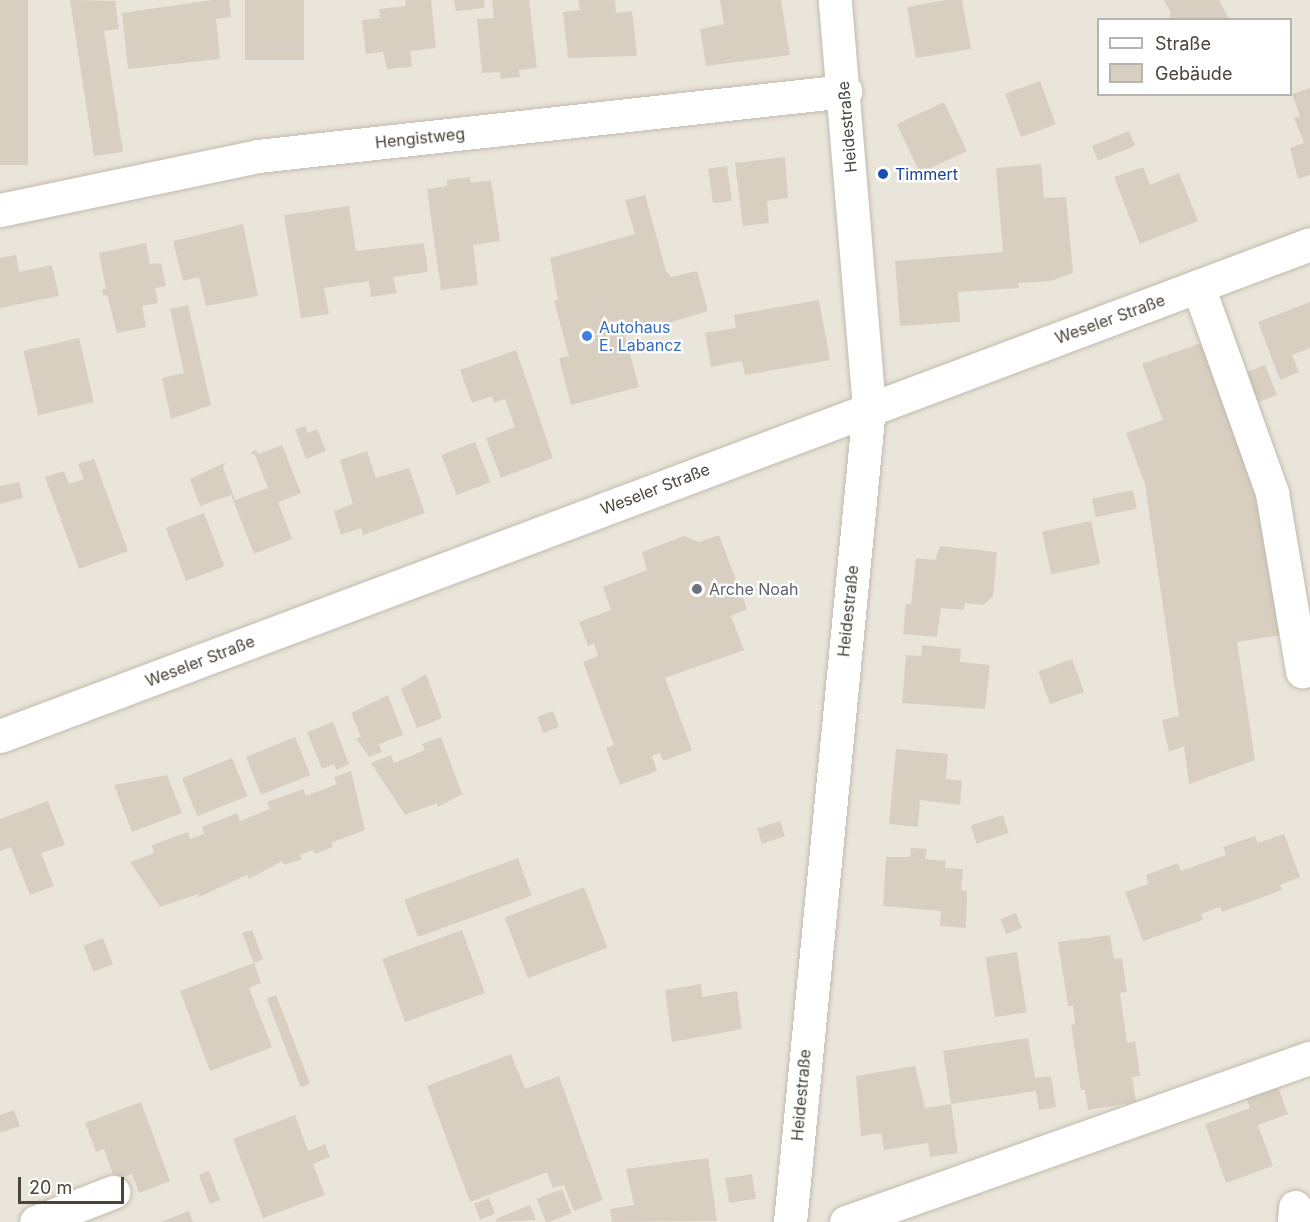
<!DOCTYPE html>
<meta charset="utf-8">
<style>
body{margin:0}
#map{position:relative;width:1310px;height:1222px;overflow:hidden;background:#f6f3ec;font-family:Inter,sans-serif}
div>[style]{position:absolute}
.residential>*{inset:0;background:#eae5da}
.building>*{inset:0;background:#d8cfc1;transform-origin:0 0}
.roads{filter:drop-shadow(0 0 2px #c2bbae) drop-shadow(0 0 2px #c2bbae)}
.minor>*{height:33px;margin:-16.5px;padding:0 16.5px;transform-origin:16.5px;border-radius:16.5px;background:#fff}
.dots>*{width:16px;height:16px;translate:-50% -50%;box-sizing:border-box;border:3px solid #fff;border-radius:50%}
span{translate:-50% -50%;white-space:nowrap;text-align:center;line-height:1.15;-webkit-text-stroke:4.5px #fff;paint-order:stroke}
.street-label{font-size:16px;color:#4b4439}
.transit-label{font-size:16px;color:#164399}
.left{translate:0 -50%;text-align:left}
.shop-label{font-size:16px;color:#366cbe}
.worship-label{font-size:16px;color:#5b616d}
.legend{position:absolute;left:1097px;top:18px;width:195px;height:78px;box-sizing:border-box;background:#fff;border:2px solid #b7b4b0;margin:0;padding:8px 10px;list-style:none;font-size:18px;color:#4b4439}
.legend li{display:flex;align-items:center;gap:12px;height:30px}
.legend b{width:30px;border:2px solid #b7b4b0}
.scale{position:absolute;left:18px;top:1177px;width:106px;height:27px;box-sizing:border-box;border:3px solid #4b4439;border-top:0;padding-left:8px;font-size:18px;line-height:21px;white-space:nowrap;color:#4b4439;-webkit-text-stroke:4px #fff;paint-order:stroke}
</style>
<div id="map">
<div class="residential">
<div style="clip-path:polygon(evenodd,0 0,1310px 0,1310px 1222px,0 1222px,0 0,1098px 20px,1290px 20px,1290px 94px,1098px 94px,1098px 20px)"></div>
</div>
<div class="building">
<div style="left:0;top:0;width:28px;height:165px"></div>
<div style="clip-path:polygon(70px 0,115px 1px,119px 29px,104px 31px,123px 152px,94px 156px)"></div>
<div style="clip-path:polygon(212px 0,229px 0,231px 17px,216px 19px,220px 59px,128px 69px,122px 13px)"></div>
<div style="left:245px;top:0;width:59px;height:60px"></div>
<div style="clip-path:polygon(405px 0,431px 0,436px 48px,410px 51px,412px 67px,387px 69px,383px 52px,366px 54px,362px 20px,380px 18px,379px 9px,406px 6px)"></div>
<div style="clip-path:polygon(454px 0,484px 0,485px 8px,456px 11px)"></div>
<div style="clip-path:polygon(492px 0,529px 0,537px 68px,519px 70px,520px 77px,501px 79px,500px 72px,482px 73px,477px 19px,494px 18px)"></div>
<div style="clip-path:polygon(578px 0,615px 0,616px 13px,632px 11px,637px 56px,568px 58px,563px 12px,580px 10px)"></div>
<div style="clip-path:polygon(720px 0,781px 0,790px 55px,706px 66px,700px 29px,724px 24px)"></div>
<div style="clip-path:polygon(946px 0,962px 0,971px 49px,916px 58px,907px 7px)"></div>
<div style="clip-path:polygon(1164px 0,1219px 0,1230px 20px,1168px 20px,1171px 13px)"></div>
<div style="left:1040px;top:81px;width:46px;height:37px;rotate:70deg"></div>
<div style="clip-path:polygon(1310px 88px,1310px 175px,1298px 179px,1290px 148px,1304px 143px,1294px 118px,1300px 116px,1292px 94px)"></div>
<div style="left:944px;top:102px;width:54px;height:52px;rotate:65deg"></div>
<div style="left:1129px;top:131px;width:16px;height:40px;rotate:68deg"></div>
<div style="clip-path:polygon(785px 157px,788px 198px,767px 201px,769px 223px,743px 226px,735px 163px)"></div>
<div style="clip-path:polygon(1041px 164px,1044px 198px,1066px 197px,1073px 273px,1051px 281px,1018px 283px,1019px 288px,958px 292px,960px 322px,900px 326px,895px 261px,1003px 252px,996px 168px)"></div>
<div style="left:727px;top:166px;width:35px;height:19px;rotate:82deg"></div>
<div style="clip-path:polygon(1143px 167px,1150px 185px,1179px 173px,1198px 221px,1140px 244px,1114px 177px)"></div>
<div style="clip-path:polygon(470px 177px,471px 183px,491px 180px,500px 241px,473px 245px,478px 285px,441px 290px,427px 189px,447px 186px,447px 180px)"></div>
<div style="clip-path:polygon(645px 195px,666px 271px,671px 277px,697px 271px,708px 311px,625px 336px,639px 387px,571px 405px,559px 358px,569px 356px,554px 301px,558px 300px,550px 258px,635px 234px,625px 200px)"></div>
<div style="clip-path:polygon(349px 206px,356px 251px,424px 243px,428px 272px,393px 277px,397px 293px,371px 297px,369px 281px,324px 288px,329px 314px,301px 318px,284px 215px)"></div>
<div style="clip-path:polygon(243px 224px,258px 296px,206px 306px,199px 277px,183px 281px,173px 241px)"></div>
<div style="clip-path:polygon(146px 243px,150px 264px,161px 263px,166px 286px,155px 288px,158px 303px,142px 306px,146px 327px,117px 333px,107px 295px,103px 296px,102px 290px,106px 289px,99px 253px)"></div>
<div style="clip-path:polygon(16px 255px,19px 272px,52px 265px,59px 296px,0 308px,0 258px)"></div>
<div style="clip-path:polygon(819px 300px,830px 360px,745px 375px,742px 361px,711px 367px,705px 333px,736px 328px,734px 315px)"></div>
<div style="clip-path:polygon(1310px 302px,1310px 348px,1292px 355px,1299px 372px,1280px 380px,1258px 322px)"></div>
<div style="clip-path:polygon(188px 305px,211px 405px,171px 419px,162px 378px,184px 373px,170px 309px)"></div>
<div style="left:79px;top:338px;width:66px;height:57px;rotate:77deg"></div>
<div style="clip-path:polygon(1201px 343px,1259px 497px,1282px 635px,1237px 642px,1255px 760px,1189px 784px,1184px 746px,1169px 752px,1162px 720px,1179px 716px,1145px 484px,1126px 433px,1163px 420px,1142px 364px)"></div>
<div style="clip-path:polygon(516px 350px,553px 458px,501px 478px,486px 438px,515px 427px,505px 399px,494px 403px,492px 396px,472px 403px,460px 370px)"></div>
<div style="left:1265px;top:365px;width:32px;height:26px;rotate:68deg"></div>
<div style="clip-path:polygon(305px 426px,308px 433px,317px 429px,326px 451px,306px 459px,295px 429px)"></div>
<div style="left:475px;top:442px;width:43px;height:36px;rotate:69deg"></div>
<div style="clip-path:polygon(282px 445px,301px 493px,278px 502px,292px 539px,254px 554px,231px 495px,200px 506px,190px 479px,226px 462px,223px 467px,235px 500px,268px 488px,255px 455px,250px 453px,256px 450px,258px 454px)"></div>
<div style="clip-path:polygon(367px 451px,376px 478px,409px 468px,425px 513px,363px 535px,361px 528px,341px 535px,334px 511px,353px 504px,340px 460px)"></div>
<div style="clip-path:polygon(94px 459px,128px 551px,79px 569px,45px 477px,64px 471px,69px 484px,84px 479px,78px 464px)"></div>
<div style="clip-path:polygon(19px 482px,23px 498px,0 504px,0 486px)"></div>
<div style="left:1133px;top:490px;width:19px;height:42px;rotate:78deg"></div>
<div style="left:204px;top:513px;width:57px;height:41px;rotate:69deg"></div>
<div style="left:1091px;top:521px;width:44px;height:50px;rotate:78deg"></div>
<div style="clip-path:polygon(719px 535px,747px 609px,731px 616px,744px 650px,665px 678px,692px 750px,663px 761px,660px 753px,652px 756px,657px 771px,620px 785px,606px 748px,614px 745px,583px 662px,598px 656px,594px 643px,588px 646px,579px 622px,611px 610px,603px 587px,647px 570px,642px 552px,684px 536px,699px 542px)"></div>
<div style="clip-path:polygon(940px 546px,997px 552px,993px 596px,983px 605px,965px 603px,964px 610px,941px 608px,937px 637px,903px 634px,906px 603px,911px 604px,916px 558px,935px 560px)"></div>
<div style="clip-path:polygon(922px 645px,961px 649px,960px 662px,990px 665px,985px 709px,902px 703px,906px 655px,921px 656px)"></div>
<div style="left:1072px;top:659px;width:35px;height:36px;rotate:70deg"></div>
<div style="clip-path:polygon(426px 674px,442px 718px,417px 728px,401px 689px)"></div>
<div style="clip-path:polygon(388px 695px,403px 735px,379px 744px,382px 752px,369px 757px,356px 738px,361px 737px,351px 713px)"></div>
<div style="left:553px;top:711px;width:17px;height:17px;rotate:69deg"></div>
<div style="clip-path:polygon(333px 722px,349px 764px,336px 770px,334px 764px,322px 769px,307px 732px)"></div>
<div style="left:295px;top:737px;width:41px;height:53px;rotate:68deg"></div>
<div style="clip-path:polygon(441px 737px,462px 794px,438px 807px,437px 803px,405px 815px,371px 763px,391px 755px,394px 763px,425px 750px,422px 744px)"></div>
<div style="clip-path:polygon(896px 749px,948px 754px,946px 779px,962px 781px,960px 805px,920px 800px,918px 827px,889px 824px)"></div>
<div style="left:232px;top:758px;width:41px;height:54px;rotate:68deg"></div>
<div style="clip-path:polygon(351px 771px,365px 830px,331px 843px,333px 847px,315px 854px,313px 850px,300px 855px,302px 859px,284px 865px,282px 861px,249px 879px,247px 875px,199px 897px,198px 894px,160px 907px,130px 862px,154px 853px,152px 845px,188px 832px,190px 839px,204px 834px,202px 827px,237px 813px,240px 821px,270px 809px,267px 802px,303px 789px,306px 796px,337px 784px,334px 777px)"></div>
<div style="clip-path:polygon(167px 775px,182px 813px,132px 832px,114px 785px)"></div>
<div style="clip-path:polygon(48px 801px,65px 845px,41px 853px,54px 886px,30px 895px,11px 847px,0 851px,0 819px)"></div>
<div style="left:1003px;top:815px;width:19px;height:34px;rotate:72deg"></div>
<div style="left:780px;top:821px;width:16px;height:24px;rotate:72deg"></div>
<div style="clip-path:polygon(1284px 834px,1300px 877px,1280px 885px,1282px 890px,1222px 912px,1220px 907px,1201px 914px,1203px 920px,1143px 941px,1125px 892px,1148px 884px,1146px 875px,1178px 863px,1181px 871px,1226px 855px,1223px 847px,1255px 836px,1258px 843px)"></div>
<div style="clip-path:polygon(911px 848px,927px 849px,925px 859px,946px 861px,945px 868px,963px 869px,961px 890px,967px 891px,966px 928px,940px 926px,941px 911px,883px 906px,886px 857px,910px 857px)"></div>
<div style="left:518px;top:858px;width:40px;height:121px;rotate:70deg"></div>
<div style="left:584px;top:887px;width:65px;height:85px;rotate:69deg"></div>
<div style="left:1016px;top:913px;width:16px;height:17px;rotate:68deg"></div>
<div style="clip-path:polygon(252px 930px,263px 959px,254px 963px,261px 983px,249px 988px,272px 1047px,210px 1071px,180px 991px,254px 963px,242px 933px)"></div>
<div style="left:462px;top:930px;width:67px;height:85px;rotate:70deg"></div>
<div style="clip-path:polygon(1110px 935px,1114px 959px,1122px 958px,1127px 992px,1120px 993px,1127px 1043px,1135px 1041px,1140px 1076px,1132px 1077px,1136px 1102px,1088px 1110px,1085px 1090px,1081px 1090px,1071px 1025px,1075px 1024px,1073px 1006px,1068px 1006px,1058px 942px)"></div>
<div style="left:103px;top:938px;width:28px;height:21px;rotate:69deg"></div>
<div style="left:1017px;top:952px;width:61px;height:32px;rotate:81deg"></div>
<div style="clip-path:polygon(701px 984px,702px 997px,737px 991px,742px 1029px,672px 1042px,665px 990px)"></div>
<div style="left:276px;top:995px;width:95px;height:10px;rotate:69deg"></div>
<div style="clip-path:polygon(1028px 1038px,1035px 1078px,1051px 1076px,1056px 1107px,1039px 1110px,1036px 1091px,951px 1104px,943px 1051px)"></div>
<div style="clip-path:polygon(511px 1054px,525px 1089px,559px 1076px,603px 1200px,574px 1211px,564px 1185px,553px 1188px,547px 1172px,470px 1202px,427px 1086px)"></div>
<div style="clip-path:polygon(915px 1066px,925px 1108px,951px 1104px,958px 1153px,930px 1157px,928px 1143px,884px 1150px,881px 1133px,861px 1136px,856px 1076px)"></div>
<div style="clip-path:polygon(1276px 1081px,1288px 1114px,1258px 1125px,1273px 1166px,1226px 1183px,1205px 1124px,1250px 1108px,1245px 1093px)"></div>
<div style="clip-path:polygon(141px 1102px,170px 1181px,139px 1193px,132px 1174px,115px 1180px,104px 1149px,96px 1152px,85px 1123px)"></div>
<div style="clip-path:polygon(14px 1110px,20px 1126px,0 1133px,0 1115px)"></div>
<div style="clip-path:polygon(295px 1115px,308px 1151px,325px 1144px,330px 1157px,313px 1164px,325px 1195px,263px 1218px,233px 1139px)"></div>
<div style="clip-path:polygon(708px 1158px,717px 1221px,612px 1222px,610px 1209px,634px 1205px,626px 1169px)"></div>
<div style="left:209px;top:1171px;width:31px;height:11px;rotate:69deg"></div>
<div style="left:752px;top:1174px;width:25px;height:27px;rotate:81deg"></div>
<div style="left:562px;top:1189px;width:26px;height:27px;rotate:69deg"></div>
<div style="left:489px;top:1198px;width:17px;height:16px;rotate:69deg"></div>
<div style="clip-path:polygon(530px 1205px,536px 1220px,497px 1222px,496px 1219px)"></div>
<div style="clip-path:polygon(189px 1211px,193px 1222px,161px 1222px)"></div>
</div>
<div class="roads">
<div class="minor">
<div style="left:0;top:210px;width:264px;rotate:-11.8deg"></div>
<div style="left:258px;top:156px;width:591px;rotate:-6.32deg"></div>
<div style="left:1198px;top:286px;width:220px;rotate:70.3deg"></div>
<div style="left:1272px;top:493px;width:181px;rotate:80.4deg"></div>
<div style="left:0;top:736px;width:1399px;rotate:-20.58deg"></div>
<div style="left:36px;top:1222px;width:83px;rotate:-21.3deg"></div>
<div style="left:790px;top:1222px;width:818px;rotate:-84.46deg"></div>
<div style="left:869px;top:408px;width:409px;rotate:-94.8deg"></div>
<div style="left:846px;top:1222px;width:492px;rotate:-19.5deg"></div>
<div style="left:1294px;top:1222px;width:15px;rotate:-86deg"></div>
</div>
</div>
<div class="dots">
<div style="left:883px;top:174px;background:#1a4fb4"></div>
<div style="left:587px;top:336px;background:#3f7fe0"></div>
<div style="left:697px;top:589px;background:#6b7280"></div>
</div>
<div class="street-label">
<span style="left:847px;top:127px;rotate:-95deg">Heidestraße</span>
<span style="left:420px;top:138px;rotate:-6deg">Hengistweg</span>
<span style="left:1110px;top:319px;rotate:-20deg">Weseler Straße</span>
<span style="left:655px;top:489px;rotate:-21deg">Weseler Straße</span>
<span style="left:848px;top:611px;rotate:-84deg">Heidestraße</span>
<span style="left:200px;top:661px;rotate:-21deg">Weseler Straße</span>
<span style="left:801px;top:1095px;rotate:-85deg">Heidestraße</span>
</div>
<div class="transit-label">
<span class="left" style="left:895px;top:174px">Timmert</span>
</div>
<div class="shop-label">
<span class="left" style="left:599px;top:336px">Autohaus<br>E. Labancz</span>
</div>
<div class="worship-label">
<span class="left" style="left:709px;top:589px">Arche Noah</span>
</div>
<ul class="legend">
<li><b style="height:8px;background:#fff"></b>Straße</li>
<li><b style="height:16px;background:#d8cfc1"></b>Gebäude</li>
</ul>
<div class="scale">20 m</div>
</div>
